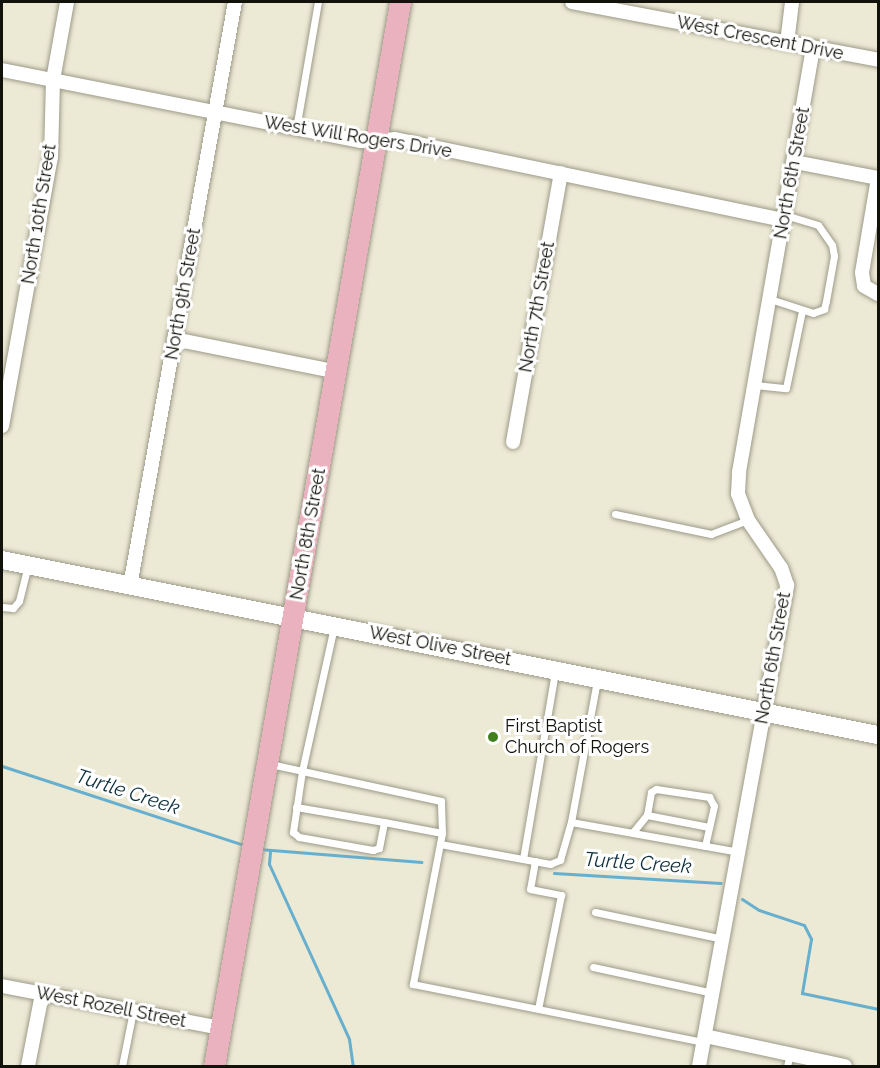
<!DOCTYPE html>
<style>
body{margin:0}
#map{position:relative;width:880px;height:1068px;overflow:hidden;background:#ece9d5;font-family:Raleway,sans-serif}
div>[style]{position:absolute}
.stream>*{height:3px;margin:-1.5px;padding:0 1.5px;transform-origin:1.5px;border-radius:1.5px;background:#67afce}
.roads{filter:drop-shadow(0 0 2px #9d9a88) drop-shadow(0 0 2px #9d9a88)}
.service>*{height:7px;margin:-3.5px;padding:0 3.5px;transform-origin:3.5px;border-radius:3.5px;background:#fff}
.minor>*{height:14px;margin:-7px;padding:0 7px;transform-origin:7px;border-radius:7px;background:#fff}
.secondary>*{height:18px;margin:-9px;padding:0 9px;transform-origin:9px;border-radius:9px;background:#fff}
.primary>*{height:21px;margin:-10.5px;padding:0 10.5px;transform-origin:10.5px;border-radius:10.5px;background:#eab2bf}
.dots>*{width:16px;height:16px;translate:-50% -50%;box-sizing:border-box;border:3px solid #fff;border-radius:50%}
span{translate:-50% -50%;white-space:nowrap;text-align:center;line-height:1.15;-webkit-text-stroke:6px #fff;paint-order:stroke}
.street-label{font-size:18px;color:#12110a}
.poi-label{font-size:18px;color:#12110a}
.left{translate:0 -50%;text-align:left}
.water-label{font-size:20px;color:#0d2f3d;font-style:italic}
.frame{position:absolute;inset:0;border:3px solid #12110a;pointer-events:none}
</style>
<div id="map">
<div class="stream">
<div style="left:2px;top:766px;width:254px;rotate:18.1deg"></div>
<div style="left:259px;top:849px;width:163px;rotate:4.6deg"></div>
<div style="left:270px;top:852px;width:12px;rotate:95deg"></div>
<div style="left:269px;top:864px;width:192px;rotate:65.4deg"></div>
<div style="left:349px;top:1039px;width:27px;rotate:82deg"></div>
<div style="left:554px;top:873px;width:167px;rotate:3.4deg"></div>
<div style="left:742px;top:899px;width:20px;rotate:33deg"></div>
<div style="left:759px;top:910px;width:47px;rotate:18.4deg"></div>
<div style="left:804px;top:925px;width:16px;rotate:63deg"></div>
<div style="left:811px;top:939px;width:55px;rotate:99.5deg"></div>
<div style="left:802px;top:993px;width:78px;rotate:11.9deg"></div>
</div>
<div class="roads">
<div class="service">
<div style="left:296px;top:129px;width:129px;rotate:-80.2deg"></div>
<div style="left:770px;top:299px;width:45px;rotate:18deg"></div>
<div style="left:813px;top:313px;width:12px;rotate:-20deg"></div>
<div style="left:824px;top:309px;width:8px;rotate:-76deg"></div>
<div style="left:826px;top:301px;width:46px;rotate:-79.9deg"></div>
<div style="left:834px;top:256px;width:11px;rotate:-100deg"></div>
<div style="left:832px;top:245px;width:24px;rotate:-125deg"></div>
<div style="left:818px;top:225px;width:34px;rotate:-163deg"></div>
<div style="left:755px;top:385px;width:31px;rotate:6deg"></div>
<div style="left:786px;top:388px;width:79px;rotate:-78.3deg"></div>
<div style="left:615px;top:514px;width:98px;rotate:11.8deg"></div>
<div style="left:711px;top:534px;width:40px;rotate:-21deg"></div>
<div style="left:2px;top:607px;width:11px;rotate:5deg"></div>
<div style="left:13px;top:608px;width:9px;rotate:-49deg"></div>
<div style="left:19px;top:601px;width:37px;rotate:-76deg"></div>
<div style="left:270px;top:764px;width:33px;rotate:12deg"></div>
<div style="left:302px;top:771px;width:148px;rotate:-77.5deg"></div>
<div style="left:296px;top:807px;width:89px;rotate:9.7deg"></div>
<div style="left:647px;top:815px;width:63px;rotate:11deg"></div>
<div style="left:571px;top:822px;width:171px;rotate:10.1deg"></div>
<div style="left:633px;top:832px;width:22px;rotate:-51deg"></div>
<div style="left:647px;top:815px;width:23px;rotate:-80deg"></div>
<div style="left:651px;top:792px;width:6px;rotate:-31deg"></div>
<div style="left:656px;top:789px;width:54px;rotate:8.6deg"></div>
<div style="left:709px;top:797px;width:10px;rotate:61deg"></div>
<div style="left:714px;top:806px;width:41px;rotate:102.7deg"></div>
<div style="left:442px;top:833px;width:32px;rotate:-92deg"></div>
<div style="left:441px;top:801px;width:142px;rotate:-167.8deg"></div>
<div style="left:302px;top:771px;width:62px;rotate:98.4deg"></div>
<div style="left:293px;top:832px;width:8px;rotate:40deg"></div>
<div style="left:299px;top:837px;width:75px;rotate:10deg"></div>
<div style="left:373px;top:850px;width:6px;rotate:-18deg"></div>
<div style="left:379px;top:848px;width:26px;rotate:-79deg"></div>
<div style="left:384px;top:822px;width:59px;rotate:10.7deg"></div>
<div style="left:442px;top:833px;width:154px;rotate:100.9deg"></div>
<div style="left:413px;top:984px;width:297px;rotate:11.3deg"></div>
<div style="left:440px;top:844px;width:112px;rotate:10.3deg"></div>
<div style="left:550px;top:864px;width:11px;rotate:-22deg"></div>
<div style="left:560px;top:860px;width:40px;rotate:-74deg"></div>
<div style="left:571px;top:822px;width:143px;rotate:-79.6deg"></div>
<div style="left:523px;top:859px;width:190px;rotate:-80.3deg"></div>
<div style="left:535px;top:861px;width:28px;rotate:100deg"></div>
<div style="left:530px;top:889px;width:32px;rotate:11deg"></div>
<div style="left:561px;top:895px;width:116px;rotate:101.4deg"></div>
<div style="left:595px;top:912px;width:131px;rotate:11.9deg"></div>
<div style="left:593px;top:967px;width:123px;rotate:12.2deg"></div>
<div style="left:122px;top:1066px;width:56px;rotate:-78.7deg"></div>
<div style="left:787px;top:1066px;width:12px;rotate:-76deg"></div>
</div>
<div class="minor">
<div style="left:572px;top:2px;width:311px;rotate:10.7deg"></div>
<div style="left:787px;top:43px;width:41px;rotate:-83deg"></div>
<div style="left:2px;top:70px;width:366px;rotate:11.2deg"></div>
<div style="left:361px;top:141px;width:34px;rotate:-3deg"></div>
<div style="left:395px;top:139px;width:397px;rotate:11.8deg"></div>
<div style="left:795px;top:162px;width:85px;rotate:10.9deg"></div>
<div style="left:878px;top:178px;width:96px;rotate:99.6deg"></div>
<div style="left:862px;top:273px;width:13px;rotate:81deg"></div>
<div style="left:864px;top:286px;width:16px;rotate:30deg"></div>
<div style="left:174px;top:339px;width:166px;rotate:11.4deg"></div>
<div style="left:2px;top:426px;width:273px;rotate:-79.7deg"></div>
<div style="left:51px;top:157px;width:77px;rotate:-88.5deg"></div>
<div style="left:53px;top:80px;width:79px;rotate:-79.8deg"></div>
<div style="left:513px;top:442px;width:273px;rotate:-79.9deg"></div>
<div style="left:130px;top:586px;width:593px;rotate:-79.81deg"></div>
<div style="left:2px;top:986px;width:222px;rotate:10.9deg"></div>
<div style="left:705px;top:1036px;width:143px;rotate:12.1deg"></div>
<div style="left:28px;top:1066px;width:73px;rotate:-79deg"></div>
<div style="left:699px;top:1066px;width:489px;rotate:-79.6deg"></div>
<div style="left:787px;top:585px;width:18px;rotate:-109deg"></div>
<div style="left:781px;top:568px;width:58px;rotate:-124.5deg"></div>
<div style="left:748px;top:520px;width:28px;rotate:-111deg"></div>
<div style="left:738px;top:494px;width:22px;rotate:-87deg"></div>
<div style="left:739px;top:472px;width:431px;rotate:-80.1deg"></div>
</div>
<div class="secondary">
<div style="left:2px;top:560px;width:893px;rotate:11.3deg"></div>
</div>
<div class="primary">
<div style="left:214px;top:1066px;width:1080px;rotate:-80.08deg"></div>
</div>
</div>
<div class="dots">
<div style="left:493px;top:737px;background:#428120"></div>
</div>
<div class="street-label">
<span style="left:760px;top:38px;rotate:11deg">West Crescent Drive</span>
<span style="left:358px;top:137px;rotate:9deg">West Will Rogers Drive</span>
<span style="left:792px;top:173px;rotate:-80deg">North 6th Street</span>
<span style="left:39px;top:214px;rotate:-81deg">North 10th Street</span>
<span style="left:183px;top:294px;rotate:-80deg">North 9th Street</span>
<span style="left:537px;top:307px;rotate:-80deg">North 7th Street</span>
<span style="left:308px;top:534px;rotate:-80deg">North 8th Street</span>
<span style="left:440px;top:646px;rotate:11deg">West Olive Street</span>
<span style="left:773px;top:658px;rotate:-80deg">North 6th Street</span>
<span style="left:111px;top:1007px;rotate:11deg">West Rozell Street</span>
</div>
<div class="poi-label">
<span class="left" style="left:505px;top:737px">First Baptist<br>Church of Rogers</span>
</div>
<div class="water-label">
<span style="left:128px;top:792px;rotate:18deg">Turtle Creek</span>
<span style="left:638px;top:863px;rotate:4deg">Turtle Creek</span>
</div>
<div class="frame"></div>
</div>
